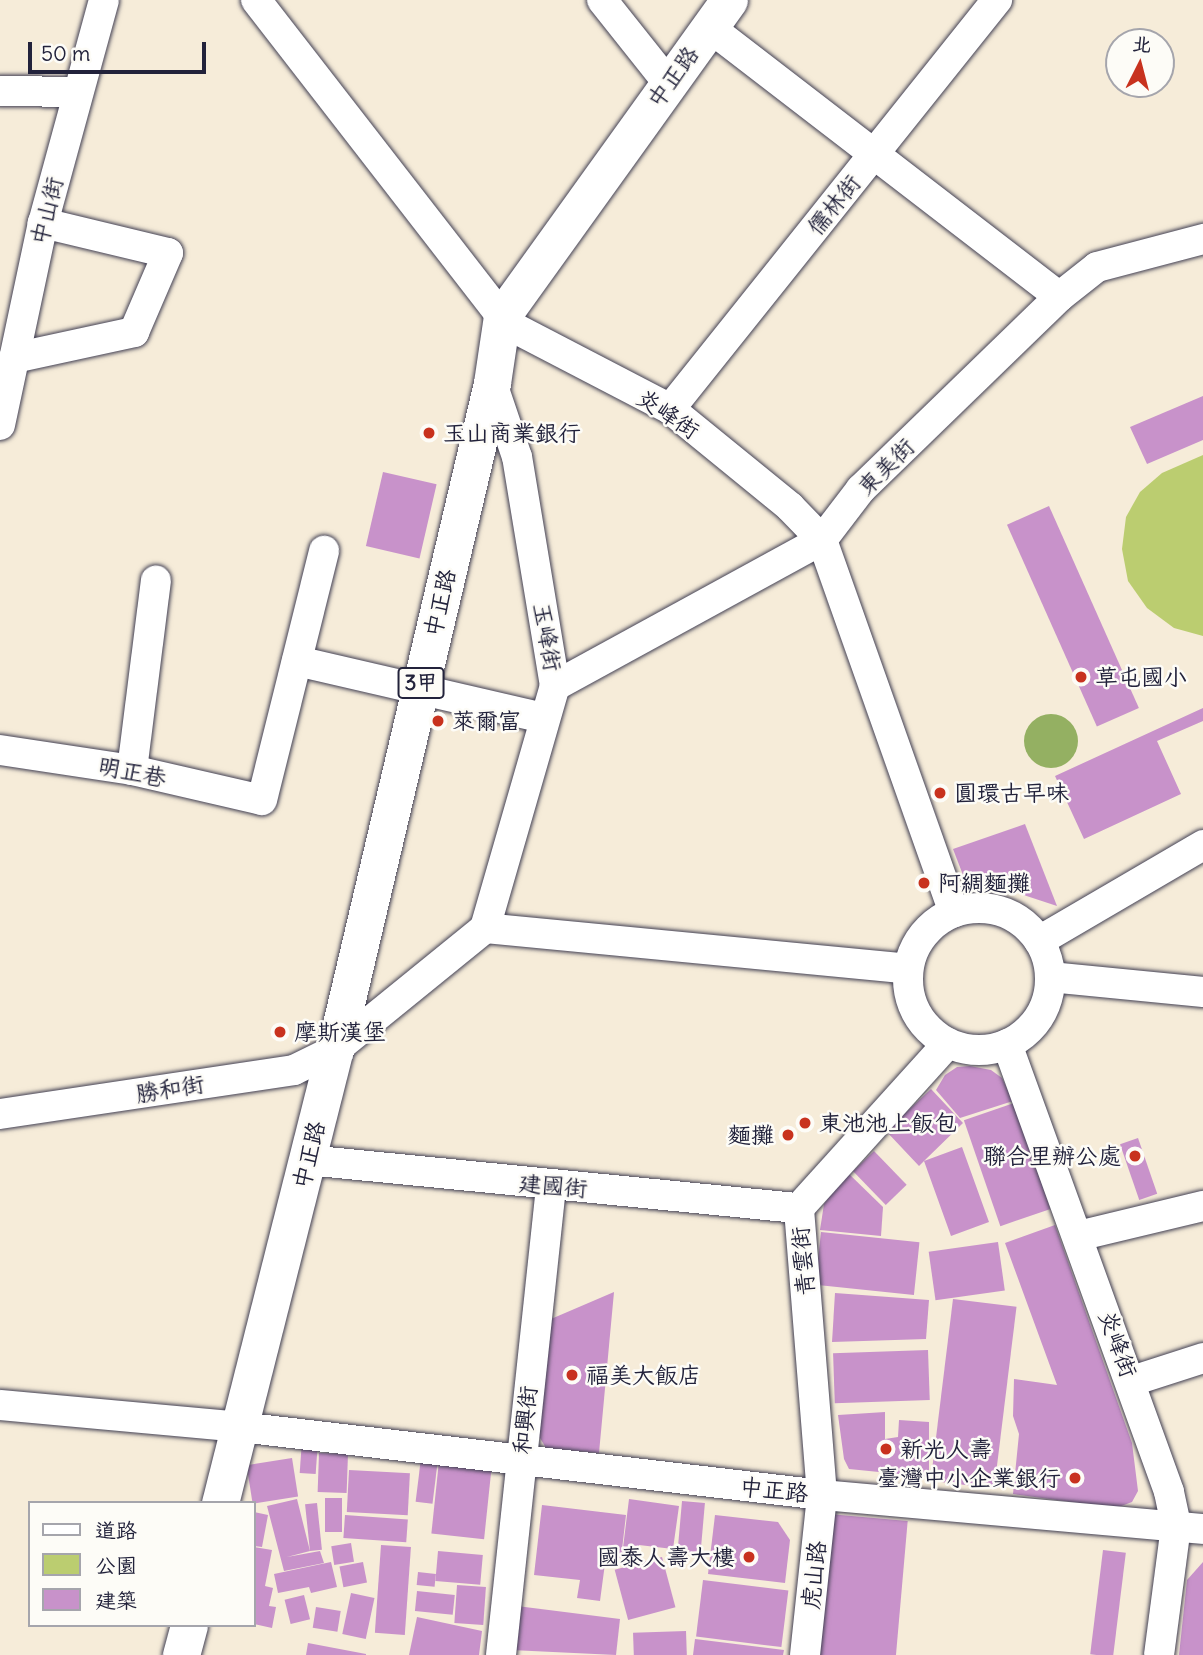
<!DOCTYPE html>
<meta charset="utf-8">
<style>
body{margin:0}
#map{position:relative;width:1203px;height:1655px;overflow:hidden;background:#f6ecd9;font-family:Delius,"LXGW WenKai TC",sans-serif}
div>[style]{position:absolute}
.green>*{inset:0;background:#bbcd70}
.forest>*{inset:0;background:#94b062}
.round{border-radius:50%}
.building>*{inset:0;background:#c892ca;transform-origin:0 0}
.roads{filter:drop-shadow(0 0 2px #424053) drop-shadow(0 0 2px #424053)}
.minor>*{height:30px;margin:-15px;padding:0 15px;transform-origin:15px;border-radius:15px;background:#fff}
.minor>.ring{margin:-15px;padding:0;box-sizing:content-box;background:none;border:30px solid #fff;border-radius:50%}
.major>*{height:37px;margin:-18.5px;padding:0 18.5px;transform-origin:18.5px;border-radius:18.5px;background:#fff}
.dots>*{width:19px;height:19px;translate:-50% -50%;box-sizing:border-box;border:4px solid #fdfcf7;border-radius:50%}
span{translate:-50% -50%;white-space:nowrap;text-align:center;line-height:1.15;-webkit-text-stroke:5px #fdfcf7;paint-order:stroke}
.shield-label span{padding:2px 5px;background:#fdfcf7;border:2px solid;border-radius:5px;-webkit-text-stroke-width:0}
.shield-label{font-size:21px;color:#22223b;font-weight:700}
.street-label{font-size:23px;color:#22223b}
.poi-label{font-size:23px;color:#22223b}
.left{translate:0 -50%;text-align:left}
.right{translate:-100% -50%;text-align:right}
.legend{position:absolute;left:28px;top:1501px;width:228px;height:126px;box-sizing:border-box;background:#fdfcf7;border:2px solid #a5a5ac;margin:0;padding:9px 12px;list-style:none;font-size:21px;color:#22223b}
.legend li{display:flex;align-items:center;gap:14px;height:35px}
.legend b{width:35px;border:2px solid #a5a5ac}
.north{position:absolute;left:1105px;top:28px;width:70px;height:70px;box-sizing:border-box;background:#fdfcf7;border:2px solid #a5a5ac;border-radius:50%;rotate:6deg;font-size:19px;font-weight:700;line-height:28px;text-align:center;color:#22223b}
.north::after{content:'';display:block;margin:auto;width:24px;height:32px;background:#c8321e;clip-path:polygon(50% 0,100% 100%,50% 72%,0 100%)}
.scale{position:absolute;left:28px;top:42px;width:178px;height:32px;box-sizing:border-box;border:4px solid #22223b;border-top:0;padding-left:9px;font-size:21px;line-height:24px;white-space:nowrap;color:#22223b;-webkit-text-stroke:5px #fdfcf7;paint-order:stroke}
</style>
<div id="map">
<div class="green">
<div style="clip-path:polygon(1203px 455px,1203px 636px,1174px 628px,1147px 608px,1128px 581px,1122px 549px,1126px 517px,1140px 492px,1162px 473px)"></div>
</div>
<div class="forest">
<div class="round" style="left:1024px;top:714px;width:54px;height:54px"></div>
</div>
<div class="building">
<div style="clip-path:polygon(1203px 396px,1203px 440px,1147px 464px,1130px 427px)"></div>
<div style="left:383px;top:472px;width:55px;height:76px;rotate:13deg"></div>
<div style="left:1049px;top:506px;width:221px;height:46px;rotate:66deg"></div>
<div style="clip-path:polygon(1203px 708px,1203px 721px,1157px 741px,1181px 794px,1084px 839px,1055px 776px)"></div>
<div style="clip-path:polygon(1025px 824px,1057px 906px,963px 875px,953px 849px)"></div>
<div style="clip-path:polygon(970px 1066px,991px 1070px,1002px 1078px,1013px 1101px,960px 1118px,936px 1090px,945px 1075px,957px 1067px)"></div>
<div style="clip-path:polygon(931px 1089px,963px 1123px,924px 1161px,962px 1147px,989px 1222px,951px 1236px,924px 1161px,919px 1166px,886px 1131px)"></div>
<div style="left:1014px;top:1103px;width:112px;height:53px;rotate:71deg"></div>
<div style="left:1138px;top:1138px;width:59px;height:19px;rotate:71deg"></div>
<div style="left:874px;top:1151px;width:47px;height:29px;rotate:46deg"></div>
<div style="clip-path:polygon(847px 1172px,883px 1207px,881px 1236px,820px 1230px,824px 1204px)"></div>
<div style="clip-path:polygon(1055px 1225px,1132px 1443px,1138px 1491px,1132px 1502px,1116px 1508px,1013px 1494px,1019px 1434px,1013px 1416px,1014px 1379px,1057px 1385px,1005px 1243px)"></div>
<div style="left:821px;top:1232px;width:99px;height:53px;rotate:6deg"></div>
<div style="left:998px;top:1242px;width:49px;height:70px;rotate:82deg"></div>
<div style="clip-path:polygon(614px 1292px,599px 1453px,546px 1448px,534px 1428px,544px 1322px)"></div>
<div style="clip-path:polygon(835px 1293px,929px 1300px,926px 1339px,832px 1342px)"></div>
<div style="left:953px;top:1299px;width:64px;height:183px;rotate:7deg"></div>
<div style="left:928px;top:1350px;width:50px;height:95px;rotate:88deg"></div>
<div style="clip-path:polygon(885px 1412px,885px 1439px,898px 1437px,899px 1420px,929px 1422px,929px 1477px,849px 1469px,844px 1459px,838px 1415px)"></div>
<div style="left:302px;top:1440px;width:16px;height:33px;rotate:4deg"></div>
<div style="left:319px;top:1453px;width:29px;height:39px;rotate:2deg"></div>
<div style="left:292px;top:1458px;width:39px;height:46px;rotate:81deg"></div>
<div style="left:421px;top:1458px;width:17px;height:44px;rotate:7deg"></div>
<div style="left:439px;top:1461px;width:53px;height:73px;rotate:6deg"></div>
<div style="left:349px;top:1470px;width:61px;height:42px;rotate:3deg"></div>
<div style="left:325px;top:1498px;width:17px;height:34px"></div>
<div style="clip-path:polygon(297px 1499px,310px 1551px,287px 1557px,320px 1551px,324px 1563px,284px 1571px,267px 1506px)"></div>
<div style="clip-path:polygon(629px 1499px,679px 1506px,673px 1549px,639px 1545px,637px 1558px,622px 1556px)"></div>
<div style="left:682px;top:1501px;width:23px;height:52px;rotate:5deg"></div>
<div style="left:317px;top:1503px;width:47px;height:12px;rotate:84deg"></div>
<div style="clip-path:polygon(542px 1505px,626px 1515px,621px 1558px,606px 1556px,600px 1601px,577px 1598px,580px 1580px,534px 1575px)"></div>
<div style="clip-path:polygon(254px 1512px,268px 1515px,262px 1547px,254px 1546px)"></div>
<div style="left:829px;top:1514px;width:79px;height:142px;rotate:5deg"></div>
<div style="left:345px;top:1515px;width:63px;height:23px;rotate:4deg"></div>
<div style="clip-path:polygon(715px 1515px,778px 1522px,790px 1540px,785px 1583px,708px 1574px)"></div>
<div style="left:351px;top:1543px;width:19px;height:20px;rotate:81deg"></div>
<div style="left:381px;top:1545px;width:30px;height:88px;rotate:4deg"></div>
<div style="clip-path:polygon(254px 1547px,272px 1550px,265px 1586px,273px 1588px,269px 1606px,276px 1607px,272px 1628px,254px 1624px)"></div>
<div style="left:1103px;top:1550px;width:23px;height:105px;rotate:7deg"></div>
<div style="left:438px;top:1551px;width:45px;height:30px;rotate:5deg"></div>
<div style="left:662px;top:1557px;width:52px;height:49px;rotate:75deg"></div>
<div style="clip-path:polygon(331px 1562px,337px 1587px,311px 1593px,309px 1587px,278px 1593px,274px 1574px)"></div>
<div style="left:363px;top:1562px;width:21px;height:24px;rotate:79deg"></div>
<div style="clip-path:polygon(1203px 1562px,1203px 1655px,1179px 1655px,1187px 1580px)"></div>
<div style="left:418px;top:1572px;width:18px;height:13px;rotate:6deg"></div>
<div style="left:703px;top:1580px;width:86px;height:57px;rotate:7deg"></div>
<div style="left:457px;top:1585px;width:29px;height:38px;rotate:4deg"></div>
<div style="left:417px;top:1591px;width:38px;height:20px;rotate:6deg"></div>
<div style="left:351px;top:1593px;width:24px;height:42px;rotate:12deg"></div>
<div style="left:304px;top:1595px;width:25px;height:20px;rotate:76deg"></div>
<div style="clip-path:polygon(517px 1606px,620px 1619px,616px 1655px,511px 1650px)"></div>
<div style="left:316px;top:1607px;width:25px;height:21px;rotate:9deg"></div>
<div style="clip-path:polygon(417px 1617px,482px 1631px,479px 1655px,409px 1655px)"></div>
<div style="left:686px;top:1631px;width:24px;height:53px;rotate:88deg"></div>
<div style="clip-path:polygon(695px 1639px,784px 1650px,783px 1655px,693px 1655px)"></div>
<div style="clip-path:polygon(308px 1643px,366px 1654px,366px 1655px,306px 1655px)"></div>
</div>
<div class="roads">
<div class="minor">
<div style="left:256px;top:0;width:410px;rotate:52.2deg"></div>
<div style="left:507px;top:324px;width:184px;rotate:27.5deg"></div>
<div style="left:670px;top:409px;width:155px;rotate:39.2deg"></div>
<div style="left:790px;top:507px;width:46px;rotate:45.9deg"></div>
<div style="left:822px;top:540px;width:395px;rotate:70.5deg"></div>
<div style="left:602px;top:0;width:106px;rotate:51.5deg"></div>
<div style="left:709px;top:27px;width:442px;rotate:37.6deg"></div>
<div style="left:0;top:91px;width:78px;rotate:0.7deg"></div>
<div style="left:14px;top:358px;width:123px;rotate:-12.2deg"></div>
<div style="left:134px;top:332px;width:86px;rotate:-66.7deg"></div>
<div style="left:168px;top:253px;width:129px;rotate:-166.5deg"></div>
<div style="left:670px;top:409px;width:524px;rotate:-51.36deg"></div>
<div style="left:0;top:425px;width:207px;rotate:-78deg"></div>
<div style="left:43px;top:223px;width:231px;rotate:-74.7deg"></div>
<div style="left:297px;top:661px;width:253px;rotate:13deg"></div>
<div style="left:555px;top:686px;width:304px;rotate:-28.7deg"></div>
<div style="left:822px;top:540px;width:64px;rotate:-52.6deg"></div>
<div style="left:861px;top:489px;width:276px;rotate:-44.1deg"></div>
<div style="left:1059px;top:297px;width:48px;rotate:-38.3deg"></div>
<div style="left:1097px;top:267px;width:110px;rotate:-14.8deg"></div>
<div style="left:0;top:750px;width:134px;rotate:8.6deg"></div>
<div style="left:132px;top:770px;width:133px;rotate:13deg"></div>
<div style="left:262px;top:800px;width:257px;rotate:-76deg"></div>
<div style="left:132px;top:770px;width:191px;rotate:-82.8deg"></div>
<div class="ring" style="left:908px;top:908px;width:112px;height:112px"></div>
<div style="left:485px;top:928px;width:252px;rotate:-73.9deg"></div>
<div style="left:555px;top:686px;width:232px;rotate:-99.4deg"></div>
<div style="left:517px;top:457px;width:78px;rotate:-108.7deg"></div>
<div style="left:1039px;top:941px;width:190px;rotate:-30.3deg"></div>
<div style="left:1050px;top:977px;width:154px;rotate:5.6deg"></div>
<div style="left:1007px;top:1044px;width:476px;rotate:70.1deg"></div>
<div style="left:1169px;top:1492px;width:35px;rotate:78deg"></div>
<div style="left:1176px;top:1526px;width:130px;rotate:97.5deg"></div>
<div style="left:0;top:1114px;width:297px;rotate:-8.5deg"></div>
<div style="left:294px;top:1070px;width:46px;rotate:-26deg"></div>
<div style="left:335px;top:1050px;width:193px;rotate:-39.1deg"></div>
<div style="left:485px;top:928px;width:425px;rotate:5.5deg"></div>
<div style="left:307px;top:1160px;width:494px;rotate:5.6deg"></div>
<div style="left:1078px;top:1236px;width:129px;rotate:-13.5deg"></div>
<div style="left:1132px;top:1381px;width:75px;rotate:-17.9deg"></div>
<div style="left:0;top:1405px;width:241px;rotate:5.2deg"></div>
<div style="left:240px;top:1427px;width:586px;rotate:6.66deg"></div>
<div style="left:822px;top:1495px;width:383px;rotate:5.1deg"></div>
<div style="left:501px;top:1655px;width:472px;rotate:-83.9deg"></div>
<div style="left:805px;top:1655px;width:161px;rotate:-83.9deg"></div>
<div style="left:822px;top:1495px;width:288px;rotate:-94.6deg"></div>
<div style="left:799px;top:1208px;width:222px;rotate:-47.9deg"></div>
</div>
<div class="major">
<div style="left:220px;top:1503px;width:467px;rotate:-75.8deg"></div>
<div style="left:335px;top:1050px;width:685px;rotate:-76.75deg"></div>
<div style="left:492px;top:383px;width:68px;rotate:-81.5deg"></div>
<div style="left:502px;top:316px;width:389px;rotate:-54.3deg"></div>
<div style="left:181px;top:1655px;width:31px;rotate:-75deg"></div>
</div>
</div>
<div class="dots">
<div style="left:429px;top:433px;background:#c8321e"></div>
<div style="left:1081px;top:677px;background:#c8321e"></div>
<div style="left:438px;top:721px;background:#c8321e"></div>
<div style="left:940px;top:793px;background:#c8321e"></div>
<div style="left:924px;top:883px;background:#c8321e"></div>
<div style="left:280px;top:1032px;background:#c8321e"></div>
<div style="left:805px;top:1123px;background:#c8321e"></div>
<div style="left:788px;top:1135px;background:#c8321e"></div>
<div style="left:1135px;top:1156px;background:#c8321e"></div>
<div style="left:572px;top:1375px;background:#c8321e"></div>
<div style="left:886px;top:1449px;background:#c8321e"></div>
<div style="left:1075px;top:1478px;background:#c8321e"></div>
<div style="left:749px;top:1557px;background:#c8321e"></div>
</div>
<div class="shield-label">
<span style="left:421px;top:683px">3甲</span>
</div>
<div class="street-label">
<span style="left:673px;top:77px;rotate:-54deg">中正路</span>
<span style="left:834px;top:205px;rotate:-51deg">儒林街</span>
<span style="left:47px;top:211px;rotate:-76deg">中山街</span>
<span style="left:668px;top:414px;rotate:34deg">炎峰街</span>
<span style="left:886px;top:467px;rotate:-45deg">東美街</span>
<span style="left:440px;top:603px;rotate:-77deg">中正路</span>
<span style="left:547px;top:637px;rotate:80deg">玉峰街</span>
<span style="left:132px;top:772px;rotate:11deg">明正巷</span>
<span style="left:170px;top:1089px;rotate:-9deg">勝和街</span>
<span style="left:309px;top:1155px;rotate:-76deg">中正路</span>
<span style="left:553px;top:1186px;rotate:5deg">建國街</span>
<span style="left:803px;top:1261px;rotate:-95deg">青雲街</span>
<span style="left:1118px;top:1344px;rotate:70deg">炎峰街</span>
<span style="left:525px;top:1420px;rotate:-84deg">和興街</span>
<span style="left:774px;top:1490px;rotate:6deg">中正路</span>
<span style="left:814px;top:1575px;rotate:-84deg">虎山路</span>
</div>
<div class="poi-label">
<span class="left" style="left:443px;top:433px">玉山商業銀行</span>
<span class="left" style="left:1095px;top:677px">草屯國小</span>
<span class="left" style="left:452px;top:721px">萊爾富</span>
<span class="left" style="left:954px;top:793px">圓環古早味</span>
<span class="left" style="left:938px;top:883px">阿綢麵攤</span>
<span class="left" style="left:294px;top:1032px">摩斯漢堡</span>
<span class="left" style="left:819px;top:1123px">東池池上飯包</span>
<span class="right" style="left:774px;top:1135px">麵攤</span>
<span class="right" style="left:1121px;top:1156px">聯合里辦公處</span>
<span class="left" style="left:586px;top:1375px">福美大飯店</span>
<span class="left" style="left:900px;top:1449px">新光人壽</span>
<span class="right" style="left:1061px;top:1478px">臺灣中小企業銀行</span>
<span class="right" style="left:735px;top:1557px">國泰人壽大樓</span>
</div>
<ul class="legend">
<li><b style="height:9px;background:#fff"></b>道路</li>
<li><b style="height:19px;background:#bbcd70"></b>公園</li>
<li><b style="height:19px;background:#c892ca"></b>建築</li>
</ul>
<div class="north">北</div>
<div class="scale">50 m</div>
</div>
